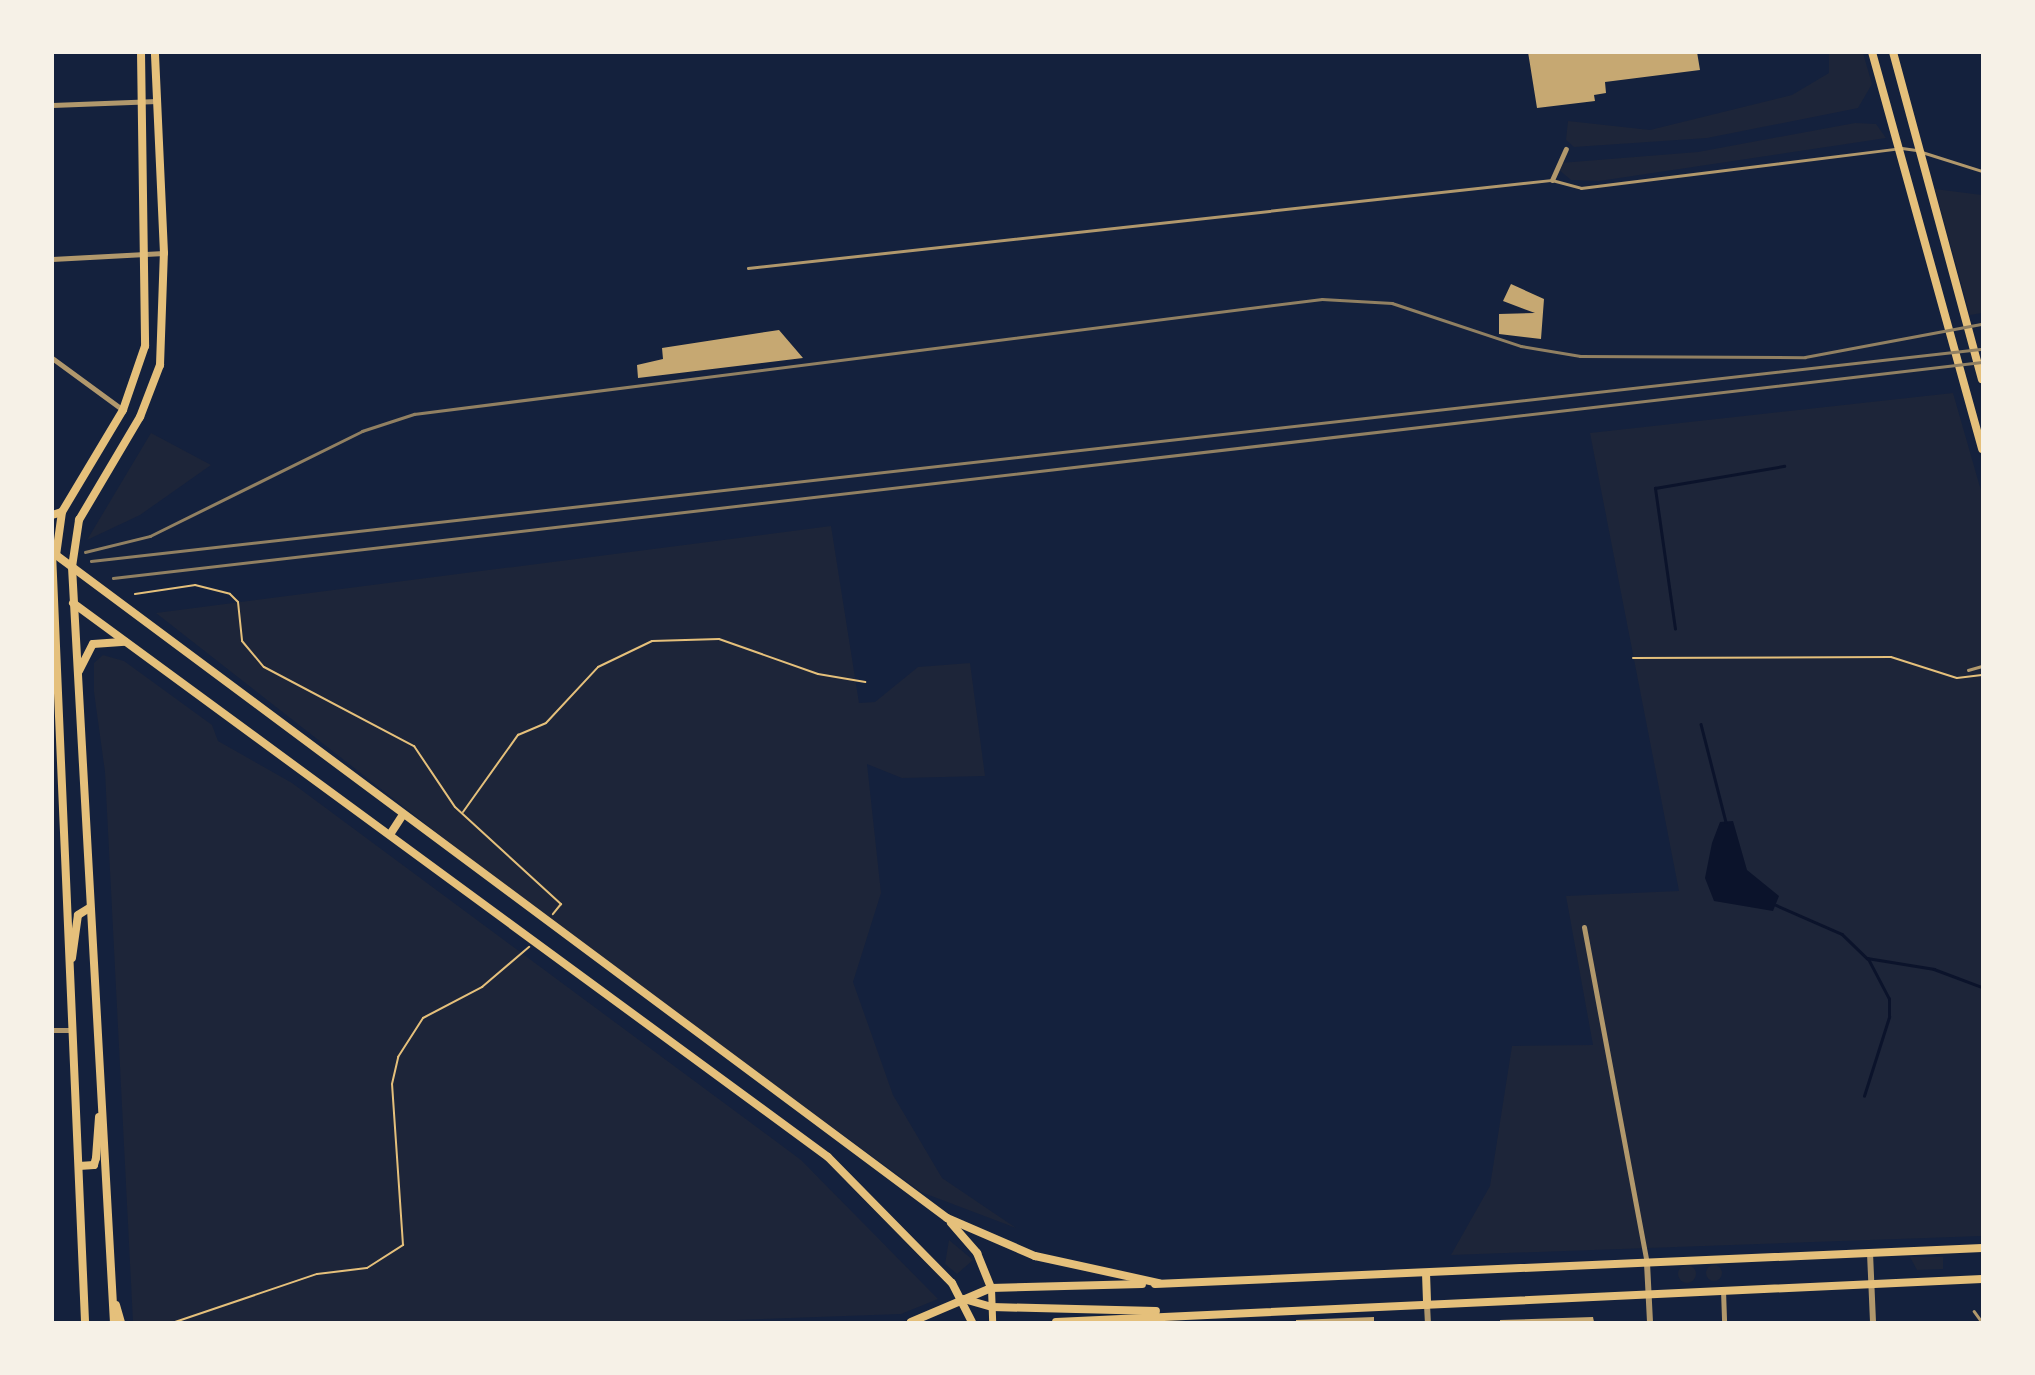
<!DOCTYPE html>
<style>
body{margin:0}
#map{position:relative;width:2035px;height:1375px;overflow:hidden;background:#14213d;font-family:"Golos Text",sans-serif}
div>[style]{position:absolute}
.green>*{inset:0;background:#1d2539}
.round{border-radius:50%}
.water>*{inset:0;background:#0b132b}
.stream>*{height:2.5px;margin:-1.25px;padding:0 1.25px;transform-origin:1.25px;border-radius:1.25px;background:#0b132b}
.building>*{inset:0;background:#c6a872}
.path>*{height:2px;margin:-1px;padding:0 1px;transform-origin:1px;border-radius:1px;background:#e5c07b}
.service>*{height:2.5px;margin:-1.25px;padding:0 1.25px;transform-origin:1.25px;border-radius:1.25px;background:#b1986c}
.minor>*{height:5px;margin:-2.5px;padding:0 2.5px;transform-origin:2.5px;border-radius:2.5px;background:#b1986c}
.tertiary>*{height:6px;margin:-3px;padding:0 3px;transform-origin:3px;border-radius:3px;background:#b1986c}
.secondary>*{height:7px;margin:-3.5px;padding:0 3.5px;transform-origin:3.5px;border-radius:3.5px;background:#e5c07b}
.primary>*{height:8px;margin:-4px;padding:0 4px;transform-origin:4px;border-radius:4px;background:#e5c07b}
.trunk>*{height:8px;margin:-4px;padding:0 4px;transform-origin:4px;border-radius:4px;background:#e5c07b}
.rail>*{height:2.5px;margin:-1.25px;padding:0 1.25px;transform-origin:1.25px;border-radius:1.25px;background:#918062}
span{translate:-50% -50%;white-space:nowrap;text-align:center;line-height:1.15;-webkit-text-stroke:5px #f6f1e7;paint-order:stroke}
.frame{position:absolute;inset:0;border:54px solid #f6f1e7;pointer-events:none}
</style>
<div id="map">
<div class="green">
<div style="clip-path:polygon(1829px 53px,1863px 53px,1872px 84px,1858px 108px,1707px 138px,1574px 147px,1566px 140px,1568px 121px,1650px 130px,1792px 95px,1829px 73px)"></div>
<div style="clip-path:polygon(1855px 123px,1876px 124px,1886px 138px,1599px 181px,1571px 180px,1558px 169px,1560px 163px,1698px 152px)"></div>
<div style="clip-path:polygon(1935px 189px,1982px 195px,1982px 313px,1970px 315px)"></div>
<div style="clip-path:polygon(1953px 393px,1982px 494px,1982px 1236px,1451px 1255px,1490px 1186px,1512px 1046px,1593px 1045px,1566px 896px,1679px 891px,1590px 433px)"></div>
<div style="clip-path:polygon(151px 433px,211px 465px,140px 515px,87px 540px)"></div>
<div style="clip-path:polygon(831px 526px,859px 703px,875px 702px,918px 667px,970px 663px,985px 776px,902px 778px,867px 764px,881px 893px,853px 982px,893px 1095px,942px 1178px,1016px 1228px,921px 1192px,537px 911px,156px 613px)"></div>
<div style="clip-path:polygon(103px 655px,124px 661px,212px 725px,218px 741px,292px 783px,801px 1160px,938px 1299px,901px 1314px,679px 1322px,133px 1322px,105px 772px,94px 692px,94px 663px)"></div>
<div style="clip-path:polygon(949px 1240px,973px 1260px,957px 1274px,945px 1264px)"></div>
<div style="clip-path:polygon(1910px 1257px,1943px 1257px,1943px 1269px,1917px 1270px)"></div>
<div class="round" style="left:1706px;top:1265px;width:16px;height:16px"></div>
<div class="round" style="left:1678px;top:1265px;width:18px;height:18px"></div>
</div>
<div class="water">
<div style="clip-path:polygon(1733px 821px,1747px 870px,1779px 896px,1773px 911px,1714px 901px,1705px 878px,1712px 843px,1720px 822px)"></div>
</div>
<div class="stream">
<div style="left:1675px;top:629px;width:142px;rotate:-98.1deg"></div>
<div style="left:1655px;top:488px;width:131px;rotate:-9.7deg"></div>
<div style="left:1701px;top:724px;width:101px;rotate:75.7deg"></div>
<div style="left:1776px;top:905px;width:72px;rotate:23.7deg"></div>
<div style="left:1842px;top:934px;width:35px;rotate:44deg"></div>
<div style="left:1867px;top:958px;width:68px;rotate:9.3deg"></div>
<div style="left:1934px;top:969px;width:51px;rotate:20.6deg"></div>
<div style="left:1864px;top:1096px;width:83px;rotate:-72.4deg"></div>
<div style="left:1889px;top:1017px;width:18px;rotate:-90deg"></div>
<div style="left:1889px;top:999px;width:45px;rotate:-117.7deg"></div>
</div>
<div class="building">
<div style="clip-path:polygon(1528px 52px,1697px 52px,1700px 70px,1605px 82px,1606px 93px,1594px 95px,1595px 101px,1537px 108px)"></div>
<div style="clip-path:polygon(1511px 284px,1544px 299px,1541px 339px,1499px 334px,1499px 314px,1535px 313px,1503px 301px)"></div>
<div style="clip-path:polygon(779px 330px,803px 358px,638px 378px,637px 365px,663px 359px,662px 348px)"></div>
<div style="clip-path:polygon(1374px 1317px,1374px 1322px,1296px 1322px,1296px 1320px)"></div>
<div style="clip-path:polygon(1593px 1317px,1594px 1322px,1500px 1322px,1500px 1320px)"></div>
</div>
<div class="path">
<div style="left:135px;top:594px;width:61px;rotate:-8.5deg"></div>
<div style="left:195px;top:585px;width:36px;rotate:14deg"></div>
<div style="left:230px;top:594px;width:11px;rotate:45deg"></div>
<div style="left:238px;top:602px;width:39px;rotate:84deg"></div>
<div style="left:242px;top:641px;width:34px;rotate:50deg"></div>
<div style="left:264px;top:667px;width:170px;rotate:27.8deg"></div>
<div style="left:414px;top:746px;width:73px;rotate:56.1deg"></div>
<div style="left:455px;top:807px;width:144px;rotate:42.5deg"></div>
<div style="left:561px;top:904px;width:13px;rotate:129deg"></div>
<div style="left:1633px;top:658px;width:258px;rotate:-0.2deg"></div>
<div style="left:1891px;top:657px;width:69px;rotate:17.7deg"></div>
<div style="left:1957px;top:678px;width:25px;rotate:-7deg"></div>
<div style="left:463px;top:812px;width:95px;rotate:-54.5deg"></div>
<div style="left:518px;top:735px;width:30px;rotate:-23deg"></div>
<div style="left:546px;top:723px;width:76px;rotate:-47.1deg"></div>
<div style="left:598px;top:667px;width:60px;rotate:-25.7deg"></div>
<div style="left:652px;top:641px;width:67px;rotate:-1.7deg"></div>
<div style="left:719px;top:639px;width:105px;rotate:19.5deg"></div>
<div style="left:818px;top:674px;width:48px;rotate:9.7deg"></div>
<div style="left:175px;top:1322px;width:150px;rotate:-18.7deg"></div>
<div style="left:317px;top:1274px;width:50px;rotate:-6.8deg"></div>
<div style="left:367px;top:1268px;width:43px;rotate:-32.6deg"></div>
<div style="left:403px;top:1245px;width:161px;rotate:-93.9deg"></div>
<div style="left:392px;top:1084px;width:28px;rotate:-77deg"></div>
<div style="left:398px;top:1057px;width:46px;rotate:-57.3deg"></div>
<div style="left:423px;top:1018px;width:67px;rotate:-27.7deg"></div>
<div style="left:482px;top:987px;width:62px;rotate:-40.4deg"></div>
</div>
<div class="service">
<div style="left:1902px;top:148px;width:14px;rotate:8deg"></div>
<div style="left:1922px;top:152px;width:63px;rotate:17.6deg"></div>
<div style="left:748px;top:268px;width:809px;rotate:-6.25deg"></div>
<div style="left:1552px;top:180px;width:30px;rotate:15deg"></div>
<div style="left:1581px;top:188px;width:316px;rotate:-7.1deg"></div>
<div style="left:1968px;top:670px;width:15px;rotate:-16deg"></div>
<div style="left:1974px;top:1311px;width:14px;rotate:54deg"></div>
</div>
<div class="minor">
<div style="left:52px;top:105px;width:105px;rotate:-2.2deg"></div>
<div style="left:1552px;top:180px;width:34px;rotate:-66deg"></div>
<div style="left:52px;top:259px;width:112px;rotate:-3.1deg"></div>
<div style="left:52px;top:358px;width:88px;rotate:36.2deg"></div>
<div style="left:1584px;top:927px;width:342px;rotate:79.4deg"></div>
<div style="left:52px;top:1030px;width:21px"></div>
<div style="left:1723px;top:1290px;width:32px;rotate:88deg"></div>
</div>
<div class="tertiary">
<div style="left:1870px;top:1253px;width:69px;rotate:87.5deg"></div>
<div style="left:1647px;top:1263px;width:59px;rotate:87.1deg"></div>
<div style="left:1427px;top:1305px;width:17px;rotate:87deg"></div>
</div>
<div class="secondary">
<div style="left:991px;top:1288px;width:34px;rotate:88deg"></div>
</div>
<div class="primary">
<div style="left:141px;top:52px;width:294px;rotate:89.2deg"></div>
<div style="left:145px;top:346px;width:68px;rotate:109deg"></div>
<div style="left:123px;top:410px;width:119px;rotate:120.9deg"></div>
<div style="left:62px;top:512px;width:43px;rotate:97.9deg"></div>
<div style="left:56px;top:555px;width:1111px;rotate:36.65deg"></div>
<div style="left:947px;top:1218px;width:96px;rotate:23.4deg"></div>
<div style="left:1035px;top:1256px;width:127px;rotate:12.3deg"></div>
<div style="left:1872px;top:52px;width:412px;rotate:74.5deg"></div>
<div style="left:1893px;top:52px;width:339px;rotate:74.8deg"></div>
<div style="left:72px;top:567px;width:48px;rotate:-81.5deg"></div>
<div style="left:79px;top:520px;width:120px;rotate:-59.4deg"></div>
<div style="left:140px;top:417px;width:56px;rotate:-69deg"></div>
<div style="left:160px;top:365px;width:112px;rotate:-88deg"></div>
<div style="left:164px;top:253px;width:201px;rotate:-92.6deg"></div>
<div style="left:73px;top:603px;width:936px;rotate:36.27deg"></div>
<div style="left:828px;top:1157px;width:177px;rotate:45.5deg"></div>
<div style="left:952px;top:1283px;width:44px;rotate:62.9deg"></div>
<div style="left:79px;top:671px;width:30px;rotate:-63deg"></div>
<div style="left:93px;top:644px;width:32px;rotate:-4deg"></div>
<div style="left:391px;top:833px;width:20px;rotate:-57deg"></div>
<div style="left:951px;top:1223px;width:40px;rotate:49deg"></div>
<div style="left:977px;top:1253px;width:38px;rotate:68deg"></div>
<div style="left:1426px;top:1273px;width:32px;rotate:88deg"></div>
<div style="left:1155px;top:1284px;width:828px;rotate:-2.49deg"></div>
<div style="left:964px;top:1299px;width:29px;rotate:16deg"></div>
<div style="left:992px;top:1307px;width:164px;rotate:1.4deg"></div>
<div style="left:911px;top:1322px;width:87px;rotate:-23deg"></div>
<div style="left:991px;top:1288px;width:151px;rotate:-1.5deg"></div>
<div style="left:1056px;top:1322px;width:927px;rotate:-2.66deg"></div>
</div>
<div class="trunk">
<div style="left:52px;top:515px;width:10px;rotate:-17deg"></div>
<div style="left:52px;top:553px;width:770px;rotate:87.54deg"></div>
<div style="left:72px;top:567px;width:756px;rotate:86.82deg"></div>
<div style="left:72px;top:958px;width:43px;rotate:-82.1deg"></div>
<div style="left:78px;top:915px;width:13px;rotate:-32deg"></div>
<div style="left:79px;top:1166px;width:15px;rotate:-4deg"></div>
<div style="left:94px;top:1165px;width:7px;rotate:-74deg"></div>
<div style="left:96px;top:1158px;width:41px;rotate:-85.8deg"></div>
<div style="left:116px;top:1305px;width:18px;rotate:74deg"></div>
</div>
<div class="rail">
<div style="left:85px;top:552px;width:67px;rotate:-13.8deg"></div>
<div style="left:150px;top:536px;width:237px;rotate:-26.3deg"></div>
<div style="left:362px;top:431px;width:55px;rotate:-18.1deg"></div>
<div style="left:414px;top:414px;width:915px;rotate:-7.22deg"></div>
<div style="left:1322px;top:299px;width:70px;rotate:3.3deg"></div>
<div style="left:1392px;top:303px;width:136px;rotate:18.4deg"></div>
<div style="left:1521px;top:346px;width:60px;rotate:9.6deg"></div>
<div style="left:1580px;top:356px;width:225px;rotate:0.3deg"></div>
<div style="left:1805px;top:357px;width:180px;rotate:-10.6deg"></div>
<div style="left:91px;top:561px;width:1903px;rotate:-6.4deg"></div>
<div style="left:113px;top:578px;width:1881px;rotate:-6.59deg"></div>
</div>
<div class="frame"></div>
</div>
